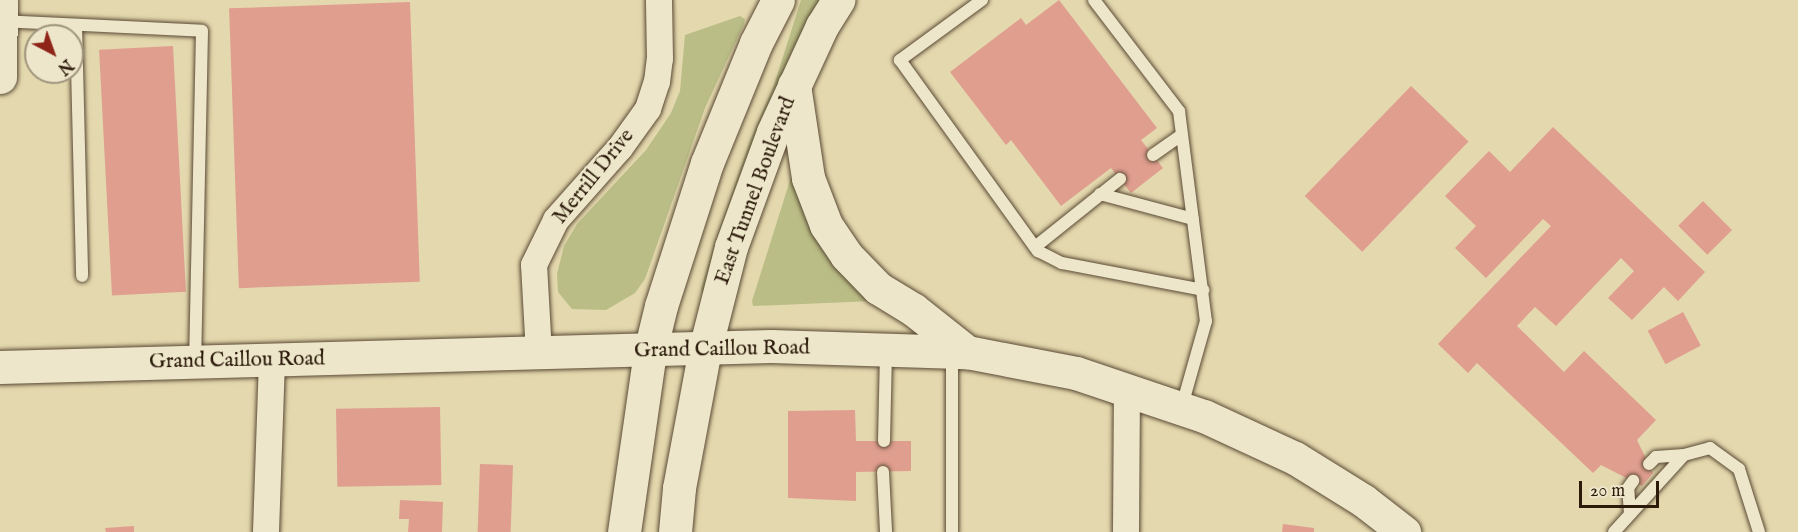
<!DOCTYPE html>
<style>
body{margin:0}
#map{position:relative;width:1798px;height:532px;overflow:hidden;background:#e4d8ae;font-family:"IM FELL English",serif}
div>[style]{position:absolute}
.green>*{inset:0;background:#babd86}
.building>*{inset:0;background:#e09e8f;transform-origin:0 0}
.roads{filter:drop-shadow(0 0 2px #5a4a34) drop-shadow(0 0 2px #5a4a34)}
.service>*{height:12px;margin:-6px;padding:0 6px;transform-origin:6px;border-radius:6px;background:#ede6ca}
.minor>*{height:26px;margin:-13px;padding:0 13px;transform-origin:13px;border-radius:13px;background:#ede6ca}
.secondary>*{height:33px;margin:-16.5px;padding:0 16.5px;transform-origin:16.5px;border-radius:16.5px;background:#ede6ca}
span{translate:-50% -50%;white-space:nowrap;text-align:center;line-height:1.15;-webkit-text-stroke:4.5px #ede6ca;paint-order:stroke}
.street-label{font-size:21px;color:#2c1b0b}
.north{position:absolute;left:24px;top:24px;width:60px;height:60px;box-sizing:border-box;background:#ede6ca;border:2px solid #a0957e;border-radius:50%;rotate:139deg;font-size:16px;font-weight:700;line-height:24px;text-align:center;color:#2c1b0b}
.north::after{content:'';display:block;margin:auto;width:21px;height:27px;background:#8f2418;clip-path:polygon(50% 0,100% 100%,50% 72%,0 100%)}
.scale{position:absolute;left:1579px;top:481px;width:80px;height:27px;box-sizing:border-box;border:3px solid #2c1b0b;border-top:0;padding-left:8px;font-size:18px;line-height:21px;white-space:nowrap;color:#2c1b0b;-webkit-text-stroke:4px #ede6ca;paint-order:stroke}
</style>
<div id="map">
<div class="green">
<div style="clip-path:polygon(801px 0,825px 0,703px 296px,701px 289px,714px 245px,750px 141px,774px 85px)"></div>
<div style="clip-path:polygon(740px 16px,745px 19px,744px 24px,705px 108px,645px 279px,635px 293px,606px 310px,572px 309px,558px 292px,557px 274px,564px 246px,577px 224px,646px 150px,671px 113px,680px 91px,685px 35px)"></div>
<div style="clip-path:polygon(792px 174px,873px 301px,753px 306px,752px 301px)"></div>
</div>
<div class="building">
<div style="clip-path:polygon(1059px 0,1157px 128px,1141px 140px,1163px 168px,1131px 193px,1111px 168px,1061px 206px,1011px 140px,1006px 145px,950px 72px,1021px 18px,1026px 25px)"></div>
<div style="left:410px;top:2px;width:280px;height:181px;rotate:88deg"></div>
<div style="left:173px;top:46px;width:246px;height:74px;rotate:87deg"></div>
<div style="left:1411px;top:86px;width:80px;height:153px;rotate:44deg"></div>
<div style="clip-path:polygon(1553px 127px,1705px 272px,1678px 301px,1664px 287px,1632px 320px,1608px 298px,1634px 271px,1621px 258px,1556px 326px,1535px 307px,1517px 326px,1564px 372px,1584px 351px,1656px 420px,1637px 440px,1653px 473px,1642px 486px,1601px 465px,1593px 473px,1477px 363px,1468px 373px,1438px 344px,1551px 226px,1543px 219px,1486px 278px,1455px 248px,1476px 226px,1445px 196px,1489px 151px,1510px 172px)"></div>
<div style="left:1703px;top:201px;width:41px;height:35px;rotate:45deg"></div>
<div style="left:1683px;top:312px;width:38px;height:40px;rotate:62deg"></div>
<div style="left:440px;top:407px;width:78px;height:104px;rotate:89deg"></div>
<div style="clip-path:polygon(855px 410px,856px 441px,911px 441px,911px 471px,856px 472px,856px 501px,788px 498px,788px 411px)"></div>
<div style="left:480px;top:464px;width:33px;height:68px;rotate:2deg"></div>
<div style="clip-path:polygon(400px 500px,443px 502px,442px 532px,408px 532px,409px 519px,399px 519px)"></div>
<div style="clip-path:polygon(1283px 524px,1314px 528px,1314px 532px,1282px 532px)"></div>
<div style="clip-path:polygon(134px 526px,134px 532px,106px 532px,105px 528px)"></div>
</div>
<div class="roads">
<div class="service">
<div style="left:982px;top:0;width:102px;rotate:143.8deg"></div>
<div style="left:900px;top:60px;width:236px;rotate:54.2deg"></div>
<div style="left:1038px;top:251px;width:27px;rotate:27deg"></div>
<div style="left:1062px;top:263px;width:144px;rotate:10.8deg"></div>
<div style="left:1094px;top:0;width:140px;rotate:52.6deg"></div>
<div style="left:1179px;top:111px;width:212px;rotate:82.7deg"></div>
<div style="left:1206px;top:321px;width:88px;rotate:105.8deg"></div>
<div style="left:1px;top:21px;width:201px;rotate:2.8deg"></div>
<div style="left:202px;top:31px;width:331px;rotate:91.2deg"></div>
<div style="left:76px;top:25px;width:251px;rotate:88.6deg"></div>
<div style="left:1153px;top:155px;width:35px;rotate:-35deg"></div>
<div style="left:1100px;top:194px;width:96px;rotate:15deg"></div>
<div style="left:1035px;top:247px;width:109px;rotate:-38.7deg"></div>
<div style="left:884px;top:441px;width:89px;rotate:-88.7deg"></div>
<div style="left:1649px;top:464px;width:10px;rotate:-45deg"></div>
<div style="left:1656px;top:457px;width:28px;rotate:-4deg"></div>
<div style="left:883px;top:472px;width:60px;rotate:87.1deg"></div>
<div style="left:1630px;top:514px;width:26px;rotate:-94deg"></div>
<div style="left:1628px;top:488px;width:9px;rotate:-54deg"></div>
<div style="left:952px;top:532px;width:179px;rotate:-90deg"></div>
<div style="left:1614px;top:532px;width:104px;rotate:-47.7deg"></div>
<div style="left:1684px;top:455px;width:27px;rotate:-15deg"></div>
<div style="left:1710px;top:448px;width:36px;rotate:36deg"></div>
<div style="left:1739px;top:469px;width:66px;rotate:72.4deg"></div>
</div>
<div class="minor">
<div style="left:539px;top:354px;width:89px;rotate:-93.2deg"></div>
<div style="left:534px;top:265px;width:50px;rotate:-63.9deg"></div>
<div style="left:556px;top:220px;width:96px;rotate:-48.4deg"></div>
<div style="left:620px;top:148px;width:48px;rotate:-54.3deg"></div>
<div style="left:648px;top:109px;width:28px;rotate:-72deg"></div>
<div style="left:657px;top:82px;width:23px;rotate:-83deg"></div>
<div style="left:660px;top:59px;width:59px;rotate:-91deg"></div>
<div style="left:266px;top:532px;width:172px;rotate:-88deg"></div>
<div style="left:1126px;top:532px;width:142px;rotate:-89.6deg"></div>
</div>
<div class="secondary">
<div style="left:0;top:77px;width:77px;rotate:-89.3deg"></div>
<div style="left:794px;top:85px;width:94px;rotate:81.4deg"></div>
<div style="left:808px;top:178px;width:50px;rotate:69deg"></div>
<div style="left:826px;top:225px;width:36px;rotate:56deg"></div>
<div style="left:846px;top:255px;width:46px;rotate:45.9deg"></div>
<div style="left:878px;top:288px;width:42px;rotate:31.4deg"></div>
<div style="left:914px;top:310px;width:68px;rotate:38.4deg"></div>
<div style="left:0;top:367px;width:771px;rotate:-1.56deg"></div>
<div style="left:771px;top:346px;width:196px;rotate:1.8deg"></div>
<div style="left:967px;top:352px;width:111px;rotate:10.9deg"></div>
<div style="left:1076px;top:373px;width:135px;rotate:18.6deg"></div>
<div style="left:1204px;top:416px;width:100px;rotate:24.8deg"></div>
<div style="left:1295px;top:458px;width:81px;rotate:31.9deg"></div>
<div style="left:1364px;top:501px;width:51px;rotate:37.8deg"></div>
<div style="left:624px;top:532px;width:183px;rotate:-81.8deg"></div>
<div style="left:650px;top:351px;width:46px;rotate:-76.3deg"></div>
<div style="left:661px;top:306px;width:150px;rotate:-72.2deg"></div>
<div style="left:707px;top:163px;width:130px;rotate:-67.8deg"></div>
<div style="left:756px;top:43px;width:48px;rotate:-62.9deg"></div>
<div style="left:675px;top:532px;width:44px;rotate:-84.8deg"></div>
<div style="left:679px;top:488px;width:141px;rotate:-79.4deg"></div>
<div style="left:705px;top:349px;width:105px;rotate:-75.7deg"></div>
<div style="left:731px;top:247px;width:122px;rotate:-69.9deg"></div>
<div style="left:773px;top:132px;width:117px;rotate:-65.2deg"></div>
<div style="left:822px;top:26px;width:31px;rotate:-58deg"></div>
</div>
</div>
<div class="street-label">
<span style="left:594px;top:177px;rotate:-51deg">Merrill Drive</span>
<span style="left:756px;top:191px;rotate:-70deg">East Tunnel Boulevard</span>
<span style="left:722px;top:350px;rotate:-1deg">Grand Caillou Road</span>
<span style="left:237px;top:361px;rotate:-1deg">Grand Caillou Road</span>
</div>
<div class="north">N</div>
<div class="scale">20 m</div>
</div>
